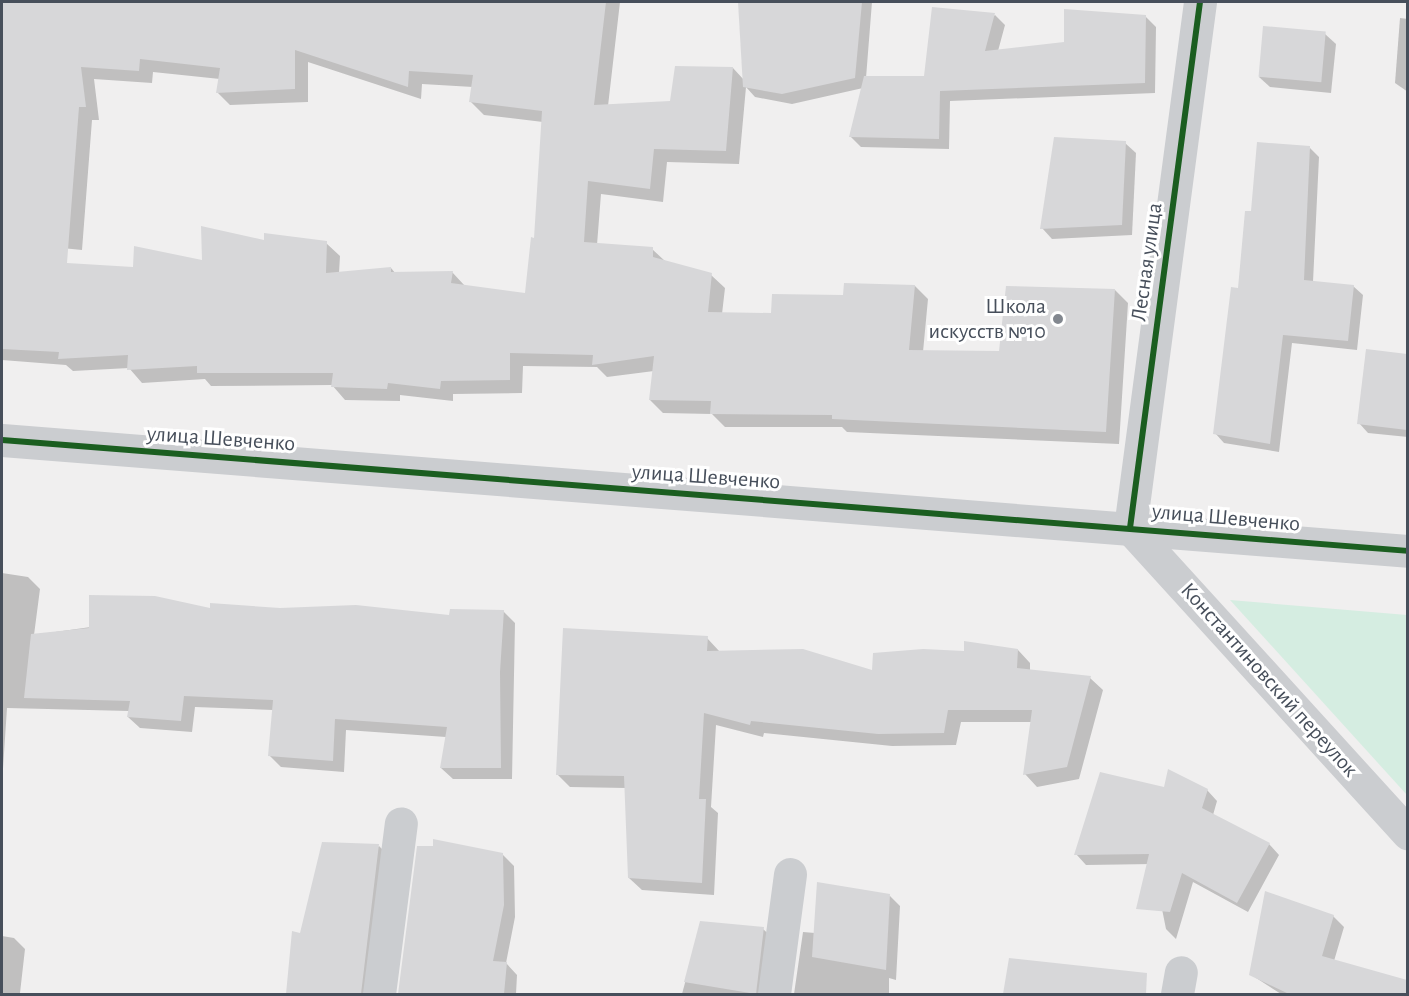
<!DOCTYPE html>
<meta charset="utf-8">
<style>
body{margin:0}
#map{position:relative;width:1409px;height:996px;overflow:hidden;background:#f0efef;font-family:"Alegreya Sans",sans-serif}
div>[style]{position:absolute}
.green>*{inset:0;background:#d5ede1}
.shadow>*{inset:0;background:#0003}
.building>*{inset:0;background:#d7d7d9;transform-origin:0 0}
.minor>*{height:33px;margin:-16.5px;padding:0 16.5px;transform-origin:16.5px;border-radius:16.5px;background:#cbcdd0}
.cycleway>*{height:6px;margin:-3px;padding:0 3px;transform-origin:3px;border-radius:3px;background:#1b5e20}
.dots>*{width:16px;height:16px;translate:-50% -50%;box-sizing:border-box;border:3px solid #fff;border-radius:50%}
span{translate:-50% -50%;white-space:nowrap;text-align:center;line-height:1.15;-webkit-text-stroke:6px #fff;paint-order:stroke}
.street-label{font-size:22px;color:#474f5b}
.poi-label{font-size:22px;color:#474f5b}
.right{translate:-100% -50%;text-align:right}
.frame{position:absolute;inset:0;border:3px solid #474f5b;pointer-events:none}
</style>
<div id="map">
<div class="green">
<div style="clip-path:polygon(1230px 600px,1407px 615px,1407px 795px)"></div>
</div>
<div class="shadow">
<div style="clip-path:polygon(2px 2px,620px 2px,608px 106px,671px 102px,733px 68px,744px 80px,739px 2px,872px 2px,866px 78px,925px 78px,995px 15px,1005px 25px,998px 51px,1065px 43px,1145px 16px,1156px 27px,1155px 93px,950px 101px,949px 149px,861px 147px,850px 136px,863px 88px,792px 104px,755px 97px,746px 87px,739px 164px,667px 162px,663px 202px,601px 194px,597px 245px,652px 249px,666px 262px,711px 275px,725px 288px,722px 314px,772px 315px,845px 296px,915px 286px,928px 299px,923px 352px,1000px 352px,1115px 290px,1128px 303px,1119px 444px,847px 432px,842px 427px,725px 427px,712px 414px,663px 413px,650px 400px,654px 371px,607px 377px,597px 367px,523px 366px,522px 393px,453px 394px,453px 401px,400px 395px,400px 401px,345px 400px,332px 385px,211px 386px,205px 379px,142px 383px,129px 368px,73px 371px,66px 365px,2px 360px,2px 283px,163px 270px,203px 262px,265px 242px,326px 243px,340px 256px,339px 273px,391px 268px,396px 274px,452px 272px,465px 286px,526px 295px,536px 239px,543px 122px,484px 115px,471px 102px,473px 87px,422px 84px,421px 99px,308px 62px,308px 102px,230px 105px,217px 92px,220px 79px,153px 72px,152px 83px,94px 79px,99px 120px,92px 120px,82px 250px,2px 242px)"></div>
<div style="clip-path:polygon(1400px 18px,1408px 19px,1408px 92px,1395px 83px)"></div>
<div style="clip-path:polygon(1325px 34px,1336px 44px,1331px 93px,1270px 87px,1259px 77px)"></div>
<div style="clip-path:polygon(1125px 143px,1136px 153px,1132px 235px,1052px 239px,1042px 228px)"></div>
<div style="clip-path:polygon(1310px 148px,1319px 157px,1313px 282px,1353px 286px,1363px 295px,1357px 350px,1292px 343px,1279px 452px,1224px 443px,1215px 433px,1239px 290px)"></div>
<div style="clip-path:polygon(1368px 350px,1408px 355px,1408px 437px,1368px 433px,1359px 423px)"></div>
<div style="clip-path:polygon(2px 573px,28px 577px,40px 589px,34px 635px,211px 610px,451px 617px,503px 611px,515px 623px,512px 779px,453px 779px,441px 768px,446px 737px,346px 730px,344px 772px,281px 767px,269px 755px,273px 710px,195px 707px,192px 732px,140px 728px,128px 717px,129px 711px,7px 708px,2px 784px)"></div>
<div style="clip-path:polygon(707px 638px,720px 652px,873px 672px,965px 653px,1018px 650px,1030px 663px,1030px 671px,1090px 678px,1103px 690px,1079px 779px,1037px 787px,1025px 774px,1032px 722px,961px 722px,956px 745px,892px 746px,764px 733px,763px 737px,716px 725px,711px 807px,718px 813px,714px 895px,642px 890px,629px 878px,626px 788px,570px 787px,557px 774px)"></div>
<div style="clip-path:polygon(1165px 789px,1207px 790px,1217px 801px,1213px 815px,1269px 844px,1279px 855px,1248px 912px,1193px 882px,1176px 939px,1166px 929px,1153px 864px,1086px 865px,1076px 854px)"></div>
<div style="clip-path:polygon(379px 846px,390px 857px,373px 994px,288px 994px,293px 933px,301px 934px)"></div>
<div style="clip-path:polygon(418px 847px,502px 854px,514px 866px,515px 917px,506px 963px,517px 975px,516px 994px,399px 994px)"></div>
<div style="clip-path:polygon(890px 896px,900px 906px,896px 980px,889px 978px,889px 994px,794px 994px,803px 932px,815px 933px)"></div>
<div style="clip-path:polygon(1333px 916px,1344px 927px,1334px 961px,1408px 981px,1408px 994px,1281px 994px,1250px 974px)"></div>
<div style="clip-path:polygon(701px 923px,763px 929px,774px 939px,768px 994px,682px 994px)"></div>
<div style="clip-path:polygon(2px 936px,14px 938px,25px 949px,20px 993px,69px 994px,2px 994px)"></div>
<div style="clip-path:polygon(1010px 960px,1119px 983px,1118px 994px,1004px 994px)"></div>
</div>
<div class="building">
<div style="clip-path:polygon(evenodd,2px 2px,606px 2px,594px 105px,670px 101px,675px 66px,733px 67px,726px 151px,654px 149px,650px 189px,588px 181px,584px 242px,653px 247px,653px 257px,712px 273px,708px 312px,771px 313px,772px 294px,843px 295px,844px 283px,915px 285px,909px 350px,999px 351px,1006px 286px,1115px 289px,1106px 432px,832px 419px,832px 415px,710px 414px,711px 401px,649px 400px,654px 356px,592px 365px,593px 355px,510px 353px,510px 380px,441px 381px,440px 389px,388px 383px,387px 389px,331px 387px,333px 373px,197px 373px,197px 366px,127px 370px,128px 355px,58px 359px,59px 352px,2px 349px,2px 2px,295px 50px,408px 87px,409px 71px,473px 75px,469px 102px,542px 111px,534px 238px,531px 237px,525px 293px,451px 283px,453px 271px,391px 272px,391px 267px,326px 273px,327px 241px,264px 233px,264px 240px,201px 226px,202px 260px,134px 246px,133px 267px,67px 263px,79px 107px,86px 107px,81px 67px,139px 71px,140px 59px,220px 68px,216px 93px,295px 89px,295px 50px)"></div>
<div style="clip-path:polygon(738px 2px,862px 2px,855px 78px,782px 94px,743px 87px)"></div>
<div style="clip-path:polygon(932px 7px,995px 13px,985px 51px,1064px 42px,1064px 9px,1146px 15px,1145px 83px,940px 91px,939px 139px,849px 137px,864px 76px,924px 76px)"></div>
<div style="left:1263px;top:26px;width:63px;height:51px;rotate:5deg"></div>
<div style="clip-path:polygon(1054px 137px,1126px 141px,1122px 225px,1040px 229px)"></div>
<div style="clip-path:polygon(1257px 142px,1310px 146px,1304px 280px,1354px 285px,1348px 341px,1283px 335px,1270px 444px,1213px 434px,1231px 287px,1238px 288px,1245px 211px,1251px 211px)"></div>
<div style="clip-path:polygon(1366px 349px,1407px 354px,1407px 430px,1357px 424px)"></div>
<div style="clip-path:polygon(89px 595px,155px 596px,210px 608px,210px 603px,280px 608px,356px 605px,449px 615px,450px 609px,504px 610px,500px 672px,501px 768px,440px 768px,447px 727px,335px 719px,333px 761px,268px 756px,273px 700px,184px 696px,181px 721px,127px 717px,130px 701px,24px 698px,31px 634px,89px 628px)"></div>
<div style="clip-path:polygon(563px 628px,708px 636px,707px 651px,803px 649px,872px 670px,873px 653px,923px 649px,964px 651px,964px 641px,1018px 649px,1017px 668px,1091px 676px,1067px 767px,1023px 775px,1032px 710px,948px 710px,944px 733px,878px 734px,751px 721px,750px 725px,704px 713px,699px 799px,706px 799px,702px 883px,628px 878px,624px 776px,556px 775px)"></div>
<div style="clip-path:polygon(1168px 769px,1208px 789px,1202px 808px,1270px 843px,1237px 903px,1182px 873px,1170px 912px,1136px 909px,1149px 854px,1074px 855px,1100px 772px,1164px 787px)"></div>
<div style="clip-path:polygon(433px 839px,503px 853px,504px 905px,493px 961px,507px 962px,504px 994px,398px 994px,417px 846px,433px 846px)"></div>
<div style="clip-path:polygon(322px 842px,379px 844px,361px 994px,286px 994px,292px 931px,300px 933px)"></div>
<div style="clip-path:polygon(817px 882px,890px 894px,886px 970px,812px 957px)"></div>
<div style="clip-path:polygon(1265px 891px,1334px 915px,1322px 956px,1407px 980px,1407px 994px,1289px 994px,1249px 975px)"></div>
<div style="clip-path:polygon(700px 921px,764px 927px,756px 994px,684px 982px)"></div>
<div style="clip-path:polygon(1009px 958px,1147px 973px,1146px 994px,1003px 994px)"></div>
</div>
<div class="minor">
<div style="left:2px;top:440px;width:1410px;rotate:4.51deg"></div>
<div style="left:1130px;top:528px;width:531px;rotate:-82.42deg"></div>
<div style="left:1130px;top:528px;width:413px;rotate:47.7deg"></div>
<div style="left:379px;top:994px;width:172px;rotate:-82.7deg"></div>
<div style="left:774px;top:994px;width:121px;rotate:-82.4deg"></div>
<div style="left:1177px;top:994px;width:22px;rotate:-80deg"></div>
</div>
<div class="cycleway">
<div style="left:2px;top:440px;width:1410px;rotate:4.51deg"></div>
<div style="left:1130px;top:528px;width:531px;rotate:-82.42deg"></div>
</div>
<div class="dots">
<div style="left:1058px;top:319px;background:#82878f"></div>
</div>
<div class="street-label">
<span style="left:1147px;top:262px;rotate:-82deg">Лесная улица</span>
<span style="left:221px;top:439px;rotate:4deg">улица Шевченко</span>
<span style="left:706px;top:477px;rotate:4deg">улица Шевченко</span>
<span style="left:1226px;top:518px;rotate:5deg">улица Шевченко</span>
<span style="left:1269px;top:680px;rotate:48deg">Константиновский переулок</span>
</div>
<div class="poi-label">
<span class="right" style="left:1046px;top:319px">Школа<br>искусств №10</span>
</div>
<div class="frame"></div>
</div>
